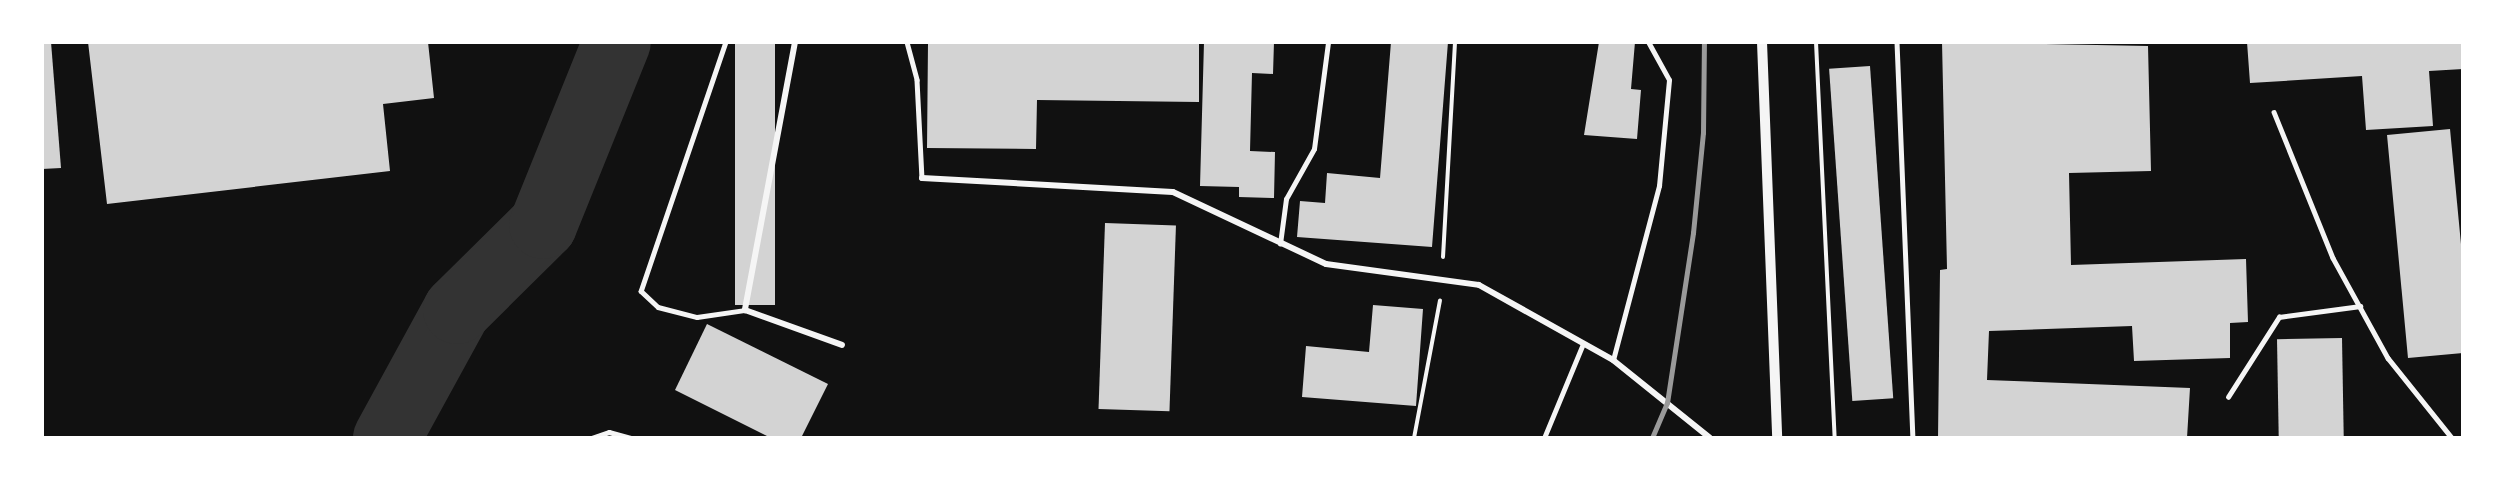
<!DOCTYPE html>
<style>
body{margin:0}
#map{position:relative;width:2505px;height:480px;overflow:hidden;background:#111;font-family:"DM Sans",sans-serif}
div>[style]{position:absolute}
.river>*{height:68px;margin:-34px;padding:0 34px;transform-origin:34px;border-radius:34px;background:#333}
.building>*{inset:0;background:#d3d3d3;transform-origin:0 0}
.path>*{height:4px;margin:-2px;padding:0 2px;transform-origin:2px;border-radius:2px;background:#f5f5f5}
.service>*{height:4.5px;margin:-2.25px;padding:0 2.25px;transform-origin:2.25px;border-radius:2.25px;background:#f5f5f5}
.minor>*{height:6px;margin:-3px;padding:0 3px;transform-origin:3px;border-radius:3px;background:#f5f5f5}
.tertiary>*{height:10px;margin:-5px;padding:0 5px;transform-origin:5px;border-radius:5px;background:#f5f5f5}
.rail>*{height:4.5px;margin:-2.25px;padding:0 2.25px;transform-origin:2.25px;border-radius:2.25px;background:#9a9a9a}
span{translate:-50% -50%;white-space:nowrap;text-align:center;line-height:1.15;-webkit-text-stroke:6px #fff;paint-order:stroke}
.frame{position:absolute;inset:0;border:44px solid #fff;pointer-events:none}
</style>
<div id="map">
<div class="river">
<div style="left:387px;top:438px;width:146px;rotate:-61.3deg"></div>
<div style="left:457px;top:310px;width:121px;rotate:-44.7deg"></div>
<div style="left:543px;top:225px;width:197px;rotate:-68deg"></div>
</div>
<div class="building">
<div style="clip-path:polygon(42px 42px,51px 42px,61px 168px,42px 169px)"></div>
<div style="clip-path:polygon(88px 42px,428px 42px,434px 98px,383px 104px,390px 171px,107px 204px)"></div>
<div style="left:735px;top:42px;width:40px;height:263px"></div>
<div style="clip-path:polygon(928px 42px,1199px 42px,1199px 102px,1037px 100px,1036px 149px,927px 148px)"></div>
<div style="clip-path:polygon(1204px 42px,1274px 42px,1273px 74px,1252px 73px,1250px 151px,1275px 152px,1274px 198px,1239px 197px,1239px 187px,1200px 186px)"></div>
<div style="clip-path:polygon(1391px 42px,1448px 42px,1432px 247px,1297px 237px,1300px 201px,1325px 203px,1327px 173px,1380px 178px)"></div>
<div style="clip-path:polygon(1599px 42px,1635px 42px,1631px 89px,1641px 90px,1637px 139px,1584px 135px)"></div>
<div style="clip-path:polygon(1942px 42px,2148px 46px,2151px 171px,2069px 173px,2071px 265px,2246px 259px,2248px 322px,2230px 323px,2230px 358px,2134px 361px,2132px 326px,1989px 331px,1987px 380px,2190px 388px,2187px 438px,1938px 438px,1940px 270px,1947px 269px)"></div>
<div style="clip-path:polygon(2247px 42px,2463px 42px,2463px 69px,2429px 71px,2433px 126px,2366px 130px,2362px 76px,2250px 83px)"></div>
<div style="left:1870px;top:66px;width:333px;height:41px;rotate:86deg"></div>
<div style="clip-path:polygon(2450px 129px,2463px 265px,2463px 353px,2408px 358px,2387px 135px)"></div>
<div style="left:1105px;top:223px;width:71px;height:186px;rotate:2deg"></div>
<div style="clip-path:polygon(1373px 305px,1423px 309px,1416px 406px,1302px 397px,1306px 346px,1369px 352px)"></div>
<div style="clip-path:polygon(707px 324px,828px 384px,801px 438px,771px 438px,675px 390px)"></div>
<div style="left:2342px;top:338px;width:100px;height:65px;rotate:89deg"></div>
</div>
<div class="path">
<div style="left:1816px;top:42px;width:396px;rotate:87.3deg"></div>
<div style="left:1443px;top:257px;width:215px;rotate:-86.8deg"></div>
<div style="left:1414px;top:438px;width:140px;rotate:-79.3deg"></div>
</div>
<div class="service">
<div style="left:726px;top:42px;width:263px;rotate:108.8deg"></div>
<div style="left:641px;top:291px;width:23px;rotate:43deg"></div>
<div style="left:658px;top:307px;width:40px;rotate:14.4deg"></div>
<div style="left:697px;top:317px;width:49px;rotate:-8.3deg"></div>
<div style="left:907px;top:42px;width:39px;rotate:75deg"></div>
<div style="left:917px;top:80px;width:98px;rotate:87.1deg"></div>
<div style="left:1897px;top:42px;width:396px;rotate:87.7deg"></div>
<div style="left:2274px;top:112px;width:157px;rotate:68deg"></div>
<div style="left:2333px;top:258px;width:114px;rotate:61.2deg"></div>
<div style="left:2388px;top:358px;width:102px;rotate:51.3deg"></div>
<div style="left:1280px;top:244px;width:45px;rotate:-82.4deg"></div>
<div style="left:1286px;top:199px;width:57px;rotate:-60.8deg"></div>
<div style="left:1314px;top:149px;width:108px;rotate:-82.5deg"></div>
<div style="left:1613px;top:360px;width:180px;rotate:-75.2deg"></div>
<div style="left:1659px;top:186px;width:106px;rotate:-84.6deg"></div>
<div style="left:1669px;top:80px;width:43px;rotate:-118.9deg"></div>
<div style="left:2228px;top:397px;width:95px;rotate:-57.5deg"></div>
<div style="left:2279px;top:317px;width:82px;rotate:-7.7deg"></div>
<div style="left:592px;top:438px;width:18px;rotate:-19deg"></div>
<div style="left:609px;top:432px;width:24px;rotate:15deg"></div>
<div style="left:1544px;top:438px;width:102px;rotate:-67.5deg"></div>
</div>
<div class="minor">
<div style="left:795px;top:42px;width:273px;rotate:100.6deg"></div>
<div style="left:745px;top:310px;width:103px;rotate:19.8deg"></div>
<div style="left:922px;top:178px;width:251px;rotate:3.2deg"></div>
<div style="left:1173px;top:192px;width:169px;rotate:25.2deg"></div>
<div style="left:1326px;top:264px;width:154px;rotate:7.8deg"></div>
<div style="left:1479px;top:285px;width:154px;rotate:29.2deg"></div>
<div style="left:1613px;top:360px;width:124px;rotate:38.8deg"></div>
</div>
<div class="tertiary">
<div style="left:1762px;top:42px;width:396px;rotate:87.8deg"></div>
</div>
<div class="rail">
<div style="left:1652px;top:438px;width:38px;rotate:-67deg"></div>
<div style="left:1667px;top:403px;width:172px;rotate:-81.3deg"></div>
<div style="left:1693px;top:233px;width:100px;rotate:-84.3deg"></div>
<div style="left:1703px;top:133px;width:91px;rotate:-89.4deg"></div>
</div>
<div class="frame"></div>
</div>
